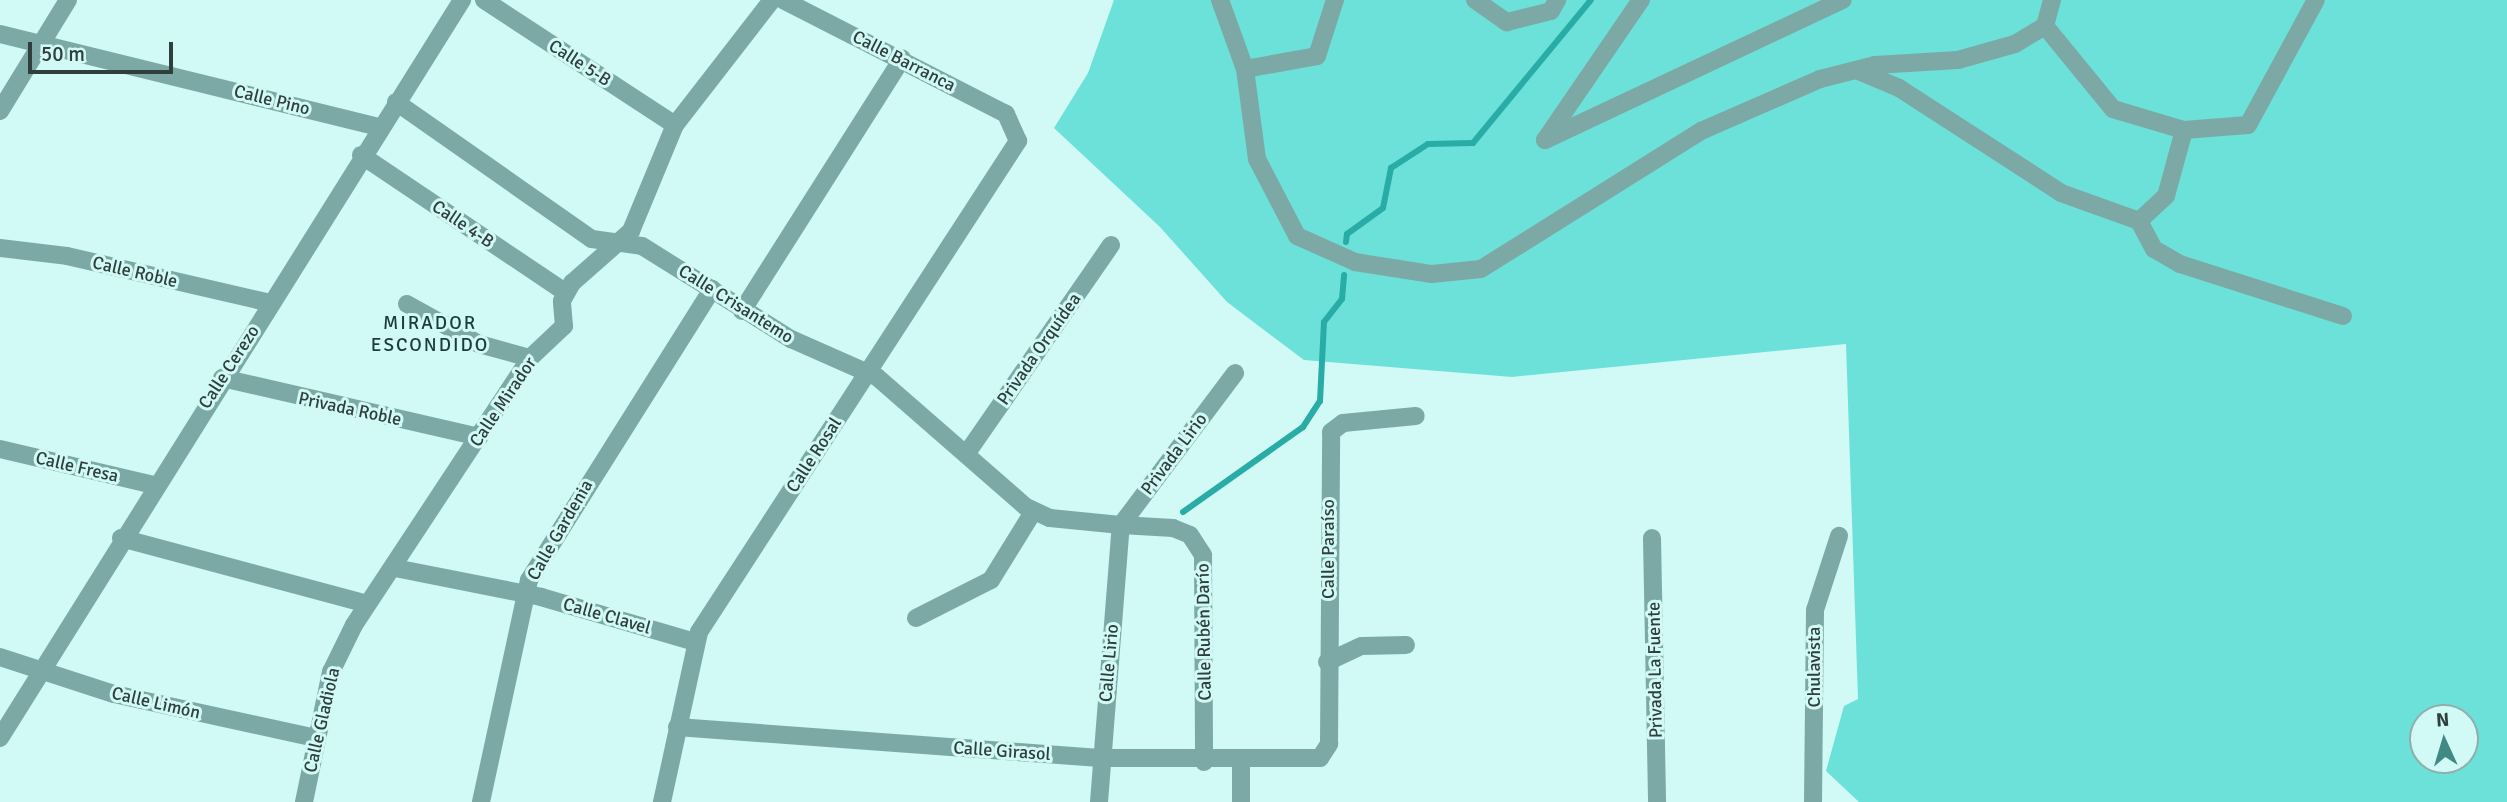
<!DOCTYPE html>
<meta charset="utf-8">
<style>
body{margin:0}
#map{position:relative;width:2507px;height:802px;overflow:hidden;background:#d1f9f5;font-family:Signika,sans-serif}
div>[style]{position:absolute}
.green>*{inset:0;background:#6ce1d9}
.stream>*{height:6px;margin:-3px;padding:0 3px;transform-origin:3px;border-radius:3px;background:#29aca5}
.minor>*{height:18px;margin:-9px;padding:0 9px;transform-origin:9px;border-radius:9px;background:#7ca9a6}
span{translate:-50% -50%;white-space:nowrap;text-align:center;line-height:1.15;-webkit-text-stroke:6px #d1f9f5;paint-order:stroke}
.street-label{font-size:18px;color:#2f3f3e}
.neighbourhood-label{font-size:19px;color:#1a3c3a;letter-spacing:2px}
.north{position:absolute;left:2409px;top:704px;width:70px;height:70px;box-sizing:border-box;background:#d1f9f5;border:2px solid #90afac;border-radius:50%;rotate:356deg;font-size:19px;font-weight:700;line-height:28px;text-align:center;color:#2f3f3e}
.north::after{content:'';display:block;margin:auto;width:24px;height:32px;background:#418984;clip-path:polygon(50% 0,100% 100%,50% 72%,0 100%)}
.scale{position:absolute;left:28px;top:42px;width:145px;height:32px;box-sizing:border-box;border:4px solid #2f3f3e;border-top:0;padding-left:9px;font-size:21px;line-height:24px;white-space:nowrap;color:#2f3f3e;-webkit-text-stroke:5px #d1f9f5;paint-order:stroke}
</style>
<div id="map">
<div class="green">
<div style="clip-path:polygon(evenodd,1114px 0,2507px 0,2507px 802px,1859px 802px,1826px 771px,1844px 706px,1858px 699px,1846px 344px,1512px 377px,1304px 360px,1227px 302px,1160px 227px,1054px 128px,1088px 73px,1114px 0,2423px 718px,2465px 718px,2465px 760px,2423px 760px,2423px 718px)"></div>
</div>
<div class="stream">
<div style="left:1346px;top:242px;width:8px;rotate:-83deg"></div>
<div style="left:1347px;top:234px;width:44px;rotate:-35.8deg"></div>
<div style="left:1383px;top:208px;width:41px;rotate:-78.7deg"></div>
<div style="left:1391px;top:168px;width:44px;rotate:-33deg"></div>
<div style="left:1428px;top:144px;width:45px;rotate:-1.3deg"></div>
<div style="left:1473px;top:143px;width:185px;rotate:-50.5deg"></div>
<div style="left:1183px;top:512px;width:147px;rotate:-35.3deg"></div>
<div style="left:1303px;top:427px;width:31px;rotate:-57deg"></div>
<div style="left:1320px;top:401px;width:79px;rotate:-87.1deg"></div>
<div style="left:1324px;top:322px;width:29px;rotate:-52deg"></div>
<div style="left:1342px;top:299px;width:24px;rotate:-85deg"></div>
</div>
<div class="minor">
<div style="left:484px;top:0;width:228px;rotate:33.2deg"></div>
<div style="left:1220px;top:0;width:73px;rotate:70.1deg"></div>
<div style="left:1245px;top:69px;width:91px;rotate:82.4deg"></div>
<div style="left:1257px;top:159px;width:87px;rotate:62.5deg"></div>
<div style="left:1297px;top:236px;width:64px;rotate:24.1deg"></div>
<div style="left:1355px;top:262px;width:78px;rotate:8.9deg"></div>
<div style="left:1432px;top:274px;width:49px;rotate:-5.8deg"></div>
<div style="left:1481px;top:269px;width:260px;rotate:-32.1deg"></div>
<div style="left:1701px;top:131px;width:130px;rotate:-23.6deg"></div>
<div style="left:1820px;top:79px;width:57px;rotate:-14.3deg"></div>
<div style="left:1875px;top:65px;width:83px;rotate:-3.4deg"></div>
<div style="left:1958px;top:60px;width:59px;rotate:-15.7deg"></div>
<div style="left:2015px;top:44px;width:35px;rotate:-31deg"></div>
<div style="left:2045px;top:26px;width:27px;rotate:-75deg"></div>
<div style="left:1475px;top:0;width:39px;rotate:35deg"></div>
<div style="left:1507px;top:22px;width:45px;rotate:-14deg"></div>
<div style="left:1551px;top:11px;width:13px;rotate:-61deg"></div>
<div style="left:2045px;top:26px;width:107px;rotate:50.7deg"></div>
<div style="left:2113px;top:109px;width:74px;rotate:16.5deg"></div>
<div style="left:2184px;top:130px;width:64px;rotate:-4.5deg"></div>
<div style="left:2248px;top:125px;width:142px;rotate:-61.5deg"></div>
<div style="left:0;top:34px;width:391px;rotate:13.8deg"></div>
<div style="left:1245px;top:69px;width:73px;rotate:-10.2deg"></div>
<div style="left:1317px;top:56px;width:59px;rotate:-72.2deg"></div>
<div style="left:1856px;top:70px;width:47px;rotate:22.7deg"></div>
<div style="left:1899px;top:88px;width:193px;rotate:32.9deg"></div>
<div style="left:2061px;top:193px;width:83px;rotate:19.7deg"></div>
<div style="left:2139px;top:221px;width:32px;rotate:62deg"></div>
<div style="left:2154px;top:249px;width:30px;rotate:30deg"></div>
<div style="left:2180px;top:264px;width:171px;rotate:17.7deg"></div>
<div style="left:396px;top:102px;width:239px;rotate:35deg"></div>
<div style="left:592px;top:239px;width:50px;rotate:8deg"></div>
<div style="left:642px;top:246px;width:176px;rotate:32deg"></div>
<div style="left:791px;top:339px;width:94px;rotate:23.8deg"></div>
<div style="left:877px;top:377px;width:198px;rotate:41.1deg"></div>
<div style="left:1026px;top:507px;width:26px;rotate:25deg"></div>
<div style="left:1050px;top:518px;width:71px;rotate:5.6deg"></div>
<div style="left:1121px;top:525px;width:190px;rotate:-53.1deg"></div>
<div style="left:0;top:111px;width:130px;rotate:-58.5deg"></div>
<div style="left:1545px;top:140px;width:329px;rotate:-25.2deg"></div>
<div style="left:1545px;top:140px;width:170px;rotate:-55.6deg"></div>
<div style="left:361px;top:155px;width:247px;rotate:33.9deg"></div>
<div style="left:2139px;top:221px;width:37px;rotate:-43deg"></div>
<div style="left:2166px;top:196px;width:68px;rotate:-74.7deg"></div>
<div style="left:0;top:248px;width:67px;rotate:6.8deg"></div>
<div style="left:67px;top:256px;width:208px;rotate:13deg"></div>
<div style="left:407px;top:304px;width:82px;rotate:29.1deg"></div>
<div style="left:479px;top:344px;width:53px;rotate:15.4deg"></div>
<div style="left:742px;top:311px;width:299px;rotate:-57.6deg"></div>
<div style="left:222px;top:378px;width:264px;rotate:12.9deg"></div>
<div style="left:0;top:449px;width:158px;rotate:13.2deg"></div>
<div style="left:967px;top:453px;width:253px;rotate:-55.3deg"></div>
<div style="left:121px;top:538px;width:255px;rotate:15deg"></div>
<div style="left:1652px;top:538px;width:264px;rotate:88.9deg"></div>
<div style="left:395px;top:568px;width:149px;rotate:11.2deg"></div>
<div style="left:541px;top:597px;width:160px;rotate:16.3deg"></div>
<div style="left:916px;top:618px;width:84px;rotate:-26.9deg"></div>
<div style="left:991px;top:580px;width:80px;rotate:-58.3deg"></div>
<div style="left:0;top:657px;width:120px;rotate:18deg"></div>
<div style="left:114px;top:694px;width:206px;rotate:12.3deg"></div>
<div style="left:1327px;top:662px;width:38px;rotate:-25deg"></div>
<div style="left:1362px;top:646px;width:44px;rotate:-1.3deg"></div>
<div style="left:677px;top:727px;width:424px;rotate:4.2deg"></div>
<div style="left:1100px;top:758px;width:220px"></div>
<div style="left:1320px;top:758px;width:17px;rotate:-57deg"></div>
<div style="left:1329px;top:744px;width:312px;rotate:-89.6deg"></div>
<div style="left:1331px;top:432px;width:15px;rotate:-37deg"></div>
<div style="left:1343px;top:423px;width:73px;rotate:-5.5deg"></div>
<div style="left:0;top:738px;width:871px;rotate:-57.95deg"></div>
<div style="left:304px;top:802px;width:133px;rotate:-78.3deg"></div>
<div style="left:331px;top:672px;width:52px;rotate:-63.9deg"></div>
<div style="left:354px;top:625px;width:320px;rotate:-56.6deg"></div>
<div style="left:530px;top:358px;width:47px;rotate:-43.3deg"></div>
<div style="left:564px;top:326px;width:25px;rotate:-95deg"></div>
<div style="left:562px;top:301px;width:21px;rotate:-61deg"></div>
<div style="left:572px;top:283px;width:79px;rotate:-41.4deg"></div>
<div style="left:631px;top:231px;width:115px;rotate:-67.5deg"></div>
<div style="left:675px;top:125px;width:158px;rotate:-52.2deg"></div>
<div style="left:481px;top:802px;width:227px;rotate:-77.8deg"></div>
<div style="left:529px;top:580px;width:344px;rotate:-57.8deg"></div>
<div style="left:662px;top:802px;width:174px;rotate:-77.7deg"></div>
<div style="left:699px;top:632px;width:586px;rotate:-56.99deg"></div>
<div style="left:1018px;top:141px;width:30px;rotate:-114deg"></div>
<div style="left:1006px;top:114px;width:250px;rotate:-152.9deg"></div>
<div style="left:1099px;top:802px;width:278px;rotate:-85.5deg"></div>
<div style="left:1121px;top:525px;width:52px;rotate:3.3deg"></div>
<div style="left:1173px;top:528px;width:18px;rotate:22deg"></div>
<div style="left:1190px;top:535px;width:24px;rotate:57deg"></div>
<div style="left:1203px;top:555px;width:207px;rotate:89.7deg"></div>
<div style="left:1241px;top:802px;width:40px;rotate:-90deg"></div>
<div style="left:1813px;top:802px;width:192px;rotate:-89.4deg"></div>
<div style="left:1815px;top:610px;width:78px;rotate:-72deg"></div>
</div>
<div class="street-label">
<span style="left:904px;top:61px;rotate:27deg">Calle Barranca</span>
<span style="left:580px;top:63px;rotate:33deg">Calle 5-B</span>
<span style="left:272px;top:100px;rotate:14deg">Calle Pino</span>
<span style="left:463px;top:224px;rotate:34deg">Calle 4-B</span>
<span style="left:135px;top:272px;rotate:13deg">Calle Roble</span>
<span style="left:736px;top:304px;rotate:32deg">Calle Crisantemo</span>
<span style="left:1039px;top:349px;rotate:-55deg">Privada Orquídea</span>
<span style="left:229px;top:367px;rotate:-57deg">Calle Cerezo</span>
<span style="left:503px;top:402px;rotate:-56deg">Calle Mirador</span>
<span style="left:350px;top:409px;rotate:12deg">Privada Roble</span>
<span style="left:1174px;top:454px;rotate:-53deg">Privada Lirio</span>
<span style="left:814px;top:455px;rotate:-57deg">Calle Rosal</span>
<span style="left:77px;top:467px;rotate:13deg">Calle Fresa</span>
<span style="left:560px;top:530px;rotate:-60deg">Calle Gardenia</span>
<span style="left:1328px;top:549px;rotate:-90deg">Calle Paraíso</span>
<span style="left:607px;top:616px;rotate:16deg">Calle Clavel</span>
<span style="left:1204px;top:632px;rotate:-91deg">Calle Rubén Darío</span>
<span style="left:1109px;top:663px;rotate:-85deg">Calle Lirio</span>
<span style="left:1814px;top:667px;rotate:-90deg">Chulavista</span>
<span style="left:1655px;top:670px;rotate:-91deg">Privada La Fuente</span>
<span style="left:156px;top:703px;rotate:13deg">Calle Limón</span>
<span style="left:322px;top:720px;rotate:-77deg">Calle Gladiola</span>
<span style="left:1002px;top:751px;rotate:4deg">Calle Girasol</span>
</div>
<div class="neighbourhood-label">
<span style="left:430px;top:335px">MIRADOR<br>ESCONDIDO</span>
</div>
<div class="north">N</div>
<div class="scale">50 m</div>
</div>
